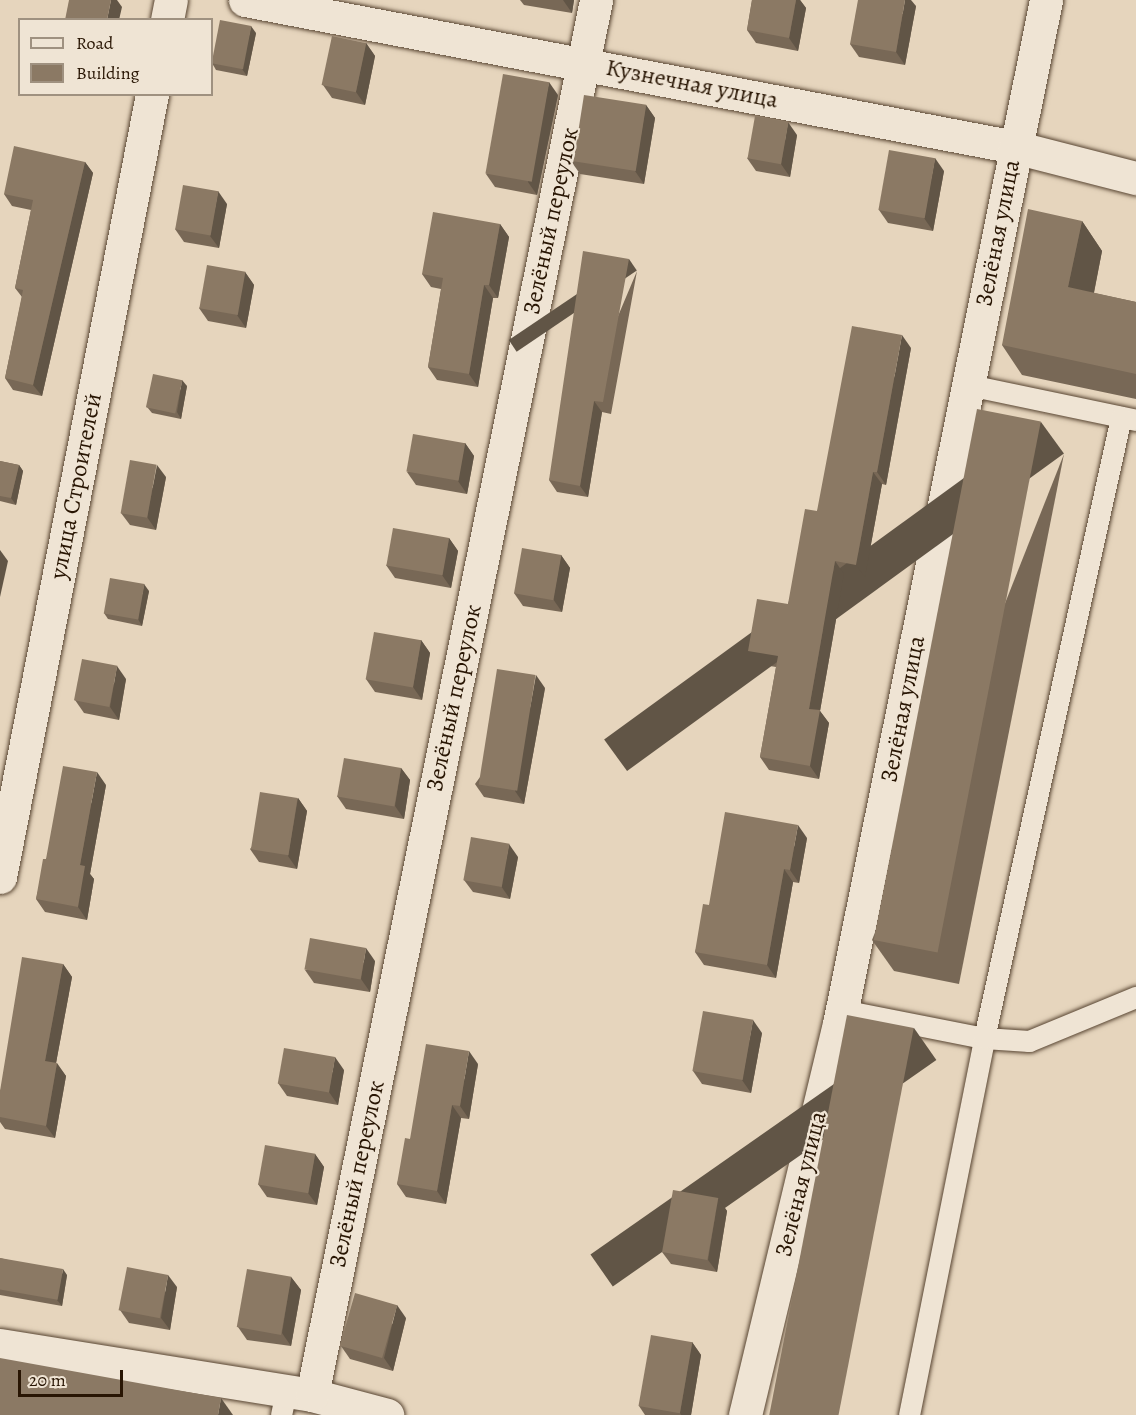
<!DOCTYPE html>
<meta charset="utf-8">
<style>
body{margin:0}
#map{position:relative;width:1136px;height:1415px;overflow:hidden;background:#e6d5bd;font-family:Alegreya,serif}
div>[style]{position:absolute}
.roads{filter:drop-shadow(0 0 2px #584532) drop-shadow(0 0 2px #584532)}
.lane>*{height:21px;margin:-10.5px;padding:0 10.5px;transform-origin:10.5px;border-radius:10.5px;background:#efe4d4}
.street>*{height:33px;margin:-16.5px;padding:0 16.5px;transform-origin:16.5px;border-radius:16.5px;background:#efe4d4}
.wall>*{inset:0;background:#786856}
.shaded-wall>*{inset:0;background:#615546;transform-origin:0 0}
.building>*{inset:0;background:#8b7964;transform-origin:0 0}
span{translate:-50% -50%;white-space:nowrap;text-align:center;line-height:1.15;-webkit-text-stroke:4.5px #efe4d4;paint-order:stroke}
.street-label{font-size:24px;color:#281503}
.legend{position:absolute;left:18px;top:18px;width:195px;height:78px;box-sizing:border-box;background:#efe4d4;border:2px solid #9f9180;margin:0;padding:8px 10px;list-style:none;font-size:18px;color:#281503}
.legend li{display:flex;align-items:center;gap:12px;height:30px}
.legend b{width:30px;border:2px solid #9f9180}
.scale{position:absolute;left:18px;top:1370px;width:105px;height:27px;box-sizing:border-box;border:3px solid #281503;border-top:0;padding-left:8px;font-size:18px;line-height:21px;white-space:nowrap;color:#281503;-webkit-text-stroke:4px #efe4d4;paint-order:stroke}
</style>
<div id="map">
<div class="roads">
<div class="lane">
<div style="left:969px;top:385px;width:171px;rotate:11.8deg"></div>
<div style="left:842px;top:1010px;width:145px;rotate:11.2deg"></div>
<div style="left:984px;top:1038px;width:45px;rotate:3.8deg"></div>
<div style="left:1029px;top:1041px;width:116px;rotate:-22.4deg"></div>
<div style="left:281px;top:1415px;width:25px;rotate:-78deg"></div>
<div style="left:909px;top:1415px;width:384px;rotate:-78.7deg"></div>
<div style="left:984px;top:1038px;width:636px;rotate:-77.56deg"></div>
</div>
<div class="street">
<div style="left:245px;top:0;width:784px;rotate:10.81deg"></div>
<div style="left:1015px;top:147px;width:125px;rotate:14.4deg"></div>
<div style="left:167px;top:20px;width:20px;rotate:-79deg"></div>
<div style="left:0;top:877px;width:798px;rotate:-79.01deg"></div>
<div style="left:0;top:1345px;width:316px;rotate:9.1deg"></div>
<div style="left:312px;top:1395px;width:78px;rotate:14.9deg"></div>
<div style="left:312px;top:1395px;width:1424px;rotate:-78.49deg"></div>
<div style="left:745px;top:1415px;width:402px;rotate:-76.5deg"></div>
<div style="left:839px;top:1024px;width:1045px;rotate:-78.57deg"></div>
</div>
</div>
<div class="wall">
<div style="clip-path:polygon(520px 0,574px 0,572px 13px,524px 5px)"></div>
<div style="clip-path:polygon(752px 0,800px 0,806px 8px,798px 51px,756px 43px,747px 30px)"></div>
<div style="clip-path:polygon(916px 6px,905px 65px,859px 57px,850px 44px)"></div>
<div style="clip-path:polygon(256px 33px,247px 76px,216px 70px,212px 63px)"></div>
<div style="clip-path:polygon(366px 43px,375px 56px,365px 105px,332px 98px,323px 85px)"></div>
<div style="clip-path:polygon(558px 95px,537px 195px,495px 187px,486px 174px)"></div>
<div style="clip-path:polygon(646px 105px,655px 118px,644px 184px,580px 174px,571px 161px)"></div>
<div style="clip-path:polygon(797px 135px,790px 177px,756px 171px,747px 158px)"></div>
<div style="clip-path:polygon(85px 162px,93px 173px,42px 396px,13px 390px,5px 378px,22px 297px,15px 288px,31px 210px,12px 206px,4px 194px)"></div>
<div style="clip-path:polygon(944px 171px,933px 231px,888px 223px,879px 210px)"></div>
<div style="clip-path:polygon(227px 204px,219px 248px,184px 242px,175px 229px)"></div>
<div style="clip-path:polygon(1082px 221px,1102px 251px,1094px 293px,1136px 302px,1136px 399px,1022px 375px,1002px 345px)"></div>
<div style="clip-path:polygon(500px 224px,509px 237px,498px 298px,493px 298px,478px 387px,437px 380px,428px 367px,441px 289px,431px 287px,422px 274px)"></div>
<div style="clip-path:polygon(637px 271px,611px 414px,602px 412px,588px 497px,557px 492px,549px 480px)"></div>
<div style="clip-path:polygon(245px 272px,254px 285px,246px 328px,208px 321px,199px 308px)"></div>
<div style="clip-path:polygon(911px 348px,886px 485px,882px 484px,865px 577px,844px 574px,820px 711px,829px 723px,819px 779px,769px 770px,760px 757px,776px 667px,758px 664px,748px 651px,788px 604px,817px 511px)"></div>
<div style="clip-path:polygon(187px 386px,181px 419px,152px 413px,147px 407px)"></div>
<div style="clip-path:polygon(465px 443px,474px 456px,467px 494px,416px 485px,407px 472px)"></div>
<div style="clip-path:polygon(1064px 454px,959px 984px,894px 971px,872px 940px)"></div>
<div style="clip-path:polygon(0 461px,19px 465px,23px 471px,16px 505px,0 501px)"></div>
<div style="clip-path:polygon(166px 477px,156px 530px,130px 525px,121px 513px)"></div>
<div style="clip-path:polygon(449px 538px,458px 551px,451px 588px,395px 578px,386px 565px)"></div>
<div style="clip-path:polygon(561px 555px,570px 568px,562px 612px,523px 606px,514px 593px)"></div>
<div style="clip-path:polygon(149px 591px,142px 626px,108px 619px,104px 613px)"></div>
<div style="clip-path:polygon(421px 640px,430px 653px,422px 700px,375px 692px,366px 679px)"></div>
<div style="clip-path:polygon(126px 679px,119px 720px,84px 713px,75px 700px)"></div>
<div style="clip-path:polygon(545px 688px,524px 804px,484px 797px,475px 784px)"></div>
<div style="clip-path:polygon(401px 768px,410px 780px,404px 819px,346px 809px,337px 796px)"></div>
<div style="clip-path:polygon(106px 785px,90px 874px,94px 879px,87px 920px,45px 912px,36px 899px,46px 859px)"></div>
<div style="clip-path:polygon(298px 798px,307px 811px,297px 869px,259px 862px,250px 849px)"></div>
<div style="clip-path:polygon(807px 838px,799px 883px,793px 882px,776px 978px,704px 965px,695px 952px,709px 905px)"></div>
<div style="clip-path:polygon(518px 857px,510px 899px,473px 892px,464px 880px)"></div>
<div style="clip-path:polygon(375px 961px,370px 992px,314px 983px,305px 970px)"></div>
<div style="clip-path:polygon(63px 964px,72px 977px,56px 1063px,66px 1076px,55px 1138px,5px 1129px,0 1122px,0 1091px)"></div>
<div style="clip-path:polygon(762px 1033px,751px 1093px,702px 1084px,693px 1071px)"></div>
<div style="clip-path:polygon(478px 1064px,469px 1119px,461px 1118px,446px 1204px,406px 1197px,397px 1184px,410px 1139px)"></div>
<div style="clip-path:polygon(344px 1070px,338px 1105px,287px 1096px,278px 1083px)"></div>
<div style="clip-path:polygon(315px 1154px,324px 1167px,317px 1205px,267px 1197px,258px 1184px)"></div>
<div style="clip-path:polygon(718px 1198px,727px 1211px,717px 1272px,671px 1264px,662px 1252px)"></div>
<div style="clip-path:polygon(0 1258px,67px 1275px,62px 1306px,0 1295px)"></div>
<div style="clip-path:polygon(291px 1277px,301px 1290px,291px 1346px,247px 1340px,238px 1327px)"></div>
<div style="clip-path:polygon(177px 1287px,170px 1330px,129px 1323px,120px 1310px)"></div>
<div style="clip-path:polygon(406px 1318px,393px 1371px,350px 1359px,341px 1346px)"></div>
<div style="clip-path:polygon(692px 1342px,701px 1355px,691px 1415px,645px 1415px,639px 1406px)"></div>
</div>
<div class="shaded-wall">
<div style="clip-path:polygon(111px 0,117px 0,122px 7px,119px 20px,107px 20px)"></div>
<div style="clip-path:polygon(563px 0,574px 0,572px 13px)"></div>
<div style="clip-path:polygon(796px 0,800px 0,806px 8px,798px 51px,789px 38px)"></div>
<div style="clip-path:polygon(905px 0,911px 0,916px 6px,905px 65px,896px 52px)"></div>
<div style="clip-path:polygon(251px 26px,256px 33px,247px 76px,242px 69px)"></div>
<div style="clip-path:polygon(366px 43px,375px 56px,365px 105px,356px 92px)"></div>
<div style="clip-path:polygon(549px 82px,558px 95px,537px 195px,528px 182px)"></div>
<div style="clip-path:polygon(646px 105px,655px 118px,644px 184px,635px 171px)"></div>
<div style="clip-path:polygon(788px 122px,797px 135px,790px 177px,781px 164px)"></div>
<div style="clip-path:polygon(935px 158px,944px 171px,933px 231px,924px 218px)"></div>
<div style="clip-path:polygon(85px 162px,93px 173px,42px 396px,33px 385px)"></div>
<div style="clip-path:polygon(218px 191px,227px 204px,219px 248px,210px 236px)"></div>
<div style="clip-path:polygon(1082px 221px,1102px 251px,1089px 317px,1068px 287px)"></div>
<div style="clip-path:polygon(500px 224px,509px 237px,498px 298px,489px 285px)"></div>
<div style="left:629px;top:259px;width:14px;height:145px;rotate:56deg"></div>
<div style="clip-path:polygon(245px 272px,254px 285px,246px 328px,237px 315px)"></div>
<div style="clip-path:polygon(484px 285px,493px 298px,478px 387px,469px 374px)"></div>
<div style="clip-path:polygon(902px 335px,911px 348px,886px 485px,877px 472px)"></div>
<div style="clip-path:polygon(182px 380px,187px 386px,181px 419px,177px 412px)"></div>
<div style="clip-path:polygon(594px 401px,602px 412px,588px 497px,580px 486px)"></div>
<div style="left:1041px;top:422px;width:39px;height:540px;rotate:54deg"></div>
<div style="clip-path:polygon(465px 443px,474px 456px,467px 494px,458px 481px)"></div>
<div style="clip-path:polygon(19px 465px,23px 471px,16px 505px,11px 498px)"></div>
<div style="clip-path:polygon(157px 465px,166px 477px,156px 530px,147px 517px)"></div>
<div style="clip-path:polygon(873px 472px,882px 484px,865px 577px,856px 565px)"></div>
<div style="clip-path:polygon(449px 538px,458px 551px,451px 588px,442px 575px)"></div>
<div style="clip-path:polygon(0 550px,8px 561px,0 597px)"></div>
<div style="clip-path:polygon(561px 555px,570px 568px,562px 612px,553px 599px)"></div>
<div style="clip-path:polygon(835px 561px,844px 574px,820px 711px,829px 723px,819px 779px,810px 766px,809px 709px)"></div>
<div style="clip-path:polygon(144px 584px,149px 591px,142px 626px,138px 619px)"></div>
<div style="clip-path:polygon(421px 640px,430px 653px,422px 700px,413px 687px)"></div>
<div style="clip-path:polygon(117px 666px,126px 679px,119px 720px,110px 707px)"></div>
<div style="clip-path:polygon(536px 675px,545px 688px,524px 804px,515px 791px)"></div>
<div style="clip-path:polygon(401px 768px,410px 780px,404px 819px,395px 806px)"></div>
<div style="clip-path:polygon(97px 772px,106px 785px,90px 874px,94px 879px,87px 920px,78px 907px,80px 865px)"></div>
<div style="clip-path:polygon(298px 798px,307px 811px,297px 869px,288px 856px)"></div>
<div style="clip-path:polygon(798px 825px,807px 838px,799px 883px,790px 870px)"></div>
<div style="clip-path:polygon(509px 844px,518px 857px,510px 899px,501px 886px)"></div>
<div style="clip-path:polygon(784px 869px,793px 882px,776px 978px,767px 965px)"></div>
<div style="clip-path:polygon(366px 948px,375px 961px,370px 992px,361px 979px)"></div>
<div style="clip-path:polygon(63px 964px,72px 977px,54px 1074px,45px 1061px)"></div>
<div style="clip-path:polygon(753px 1020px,762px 1033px,751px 1093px,742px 1080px)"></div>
<div style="left:914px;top:1028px;width:39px;height:395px;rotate:55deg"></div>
<div style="clip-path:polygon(469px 1051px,478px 1064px,469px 1119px,460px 1106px)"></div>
<div style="clip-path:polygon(335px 1057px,344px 1070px,338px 1105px,329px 1092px)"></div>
<div style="clip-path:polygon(57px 1063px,66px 1076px,55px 1138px,46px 1126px)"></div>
<div style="clip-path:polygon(452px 1105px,461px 1118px,446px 1204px,437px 1191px)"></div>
<div style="clip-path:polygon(315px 1154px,324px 1167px,317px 1205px,308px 1193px)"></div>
<div style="clip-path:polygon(718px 1198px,727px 1211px,717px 1272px,708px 1260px)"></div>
<div style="clip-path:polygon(63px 1269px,67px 1275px,62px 1306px,57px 1300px)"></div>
<div style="clip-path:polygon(168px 1275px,177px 1287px,170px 1330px,161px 1318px)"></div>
<div style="clip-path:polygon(291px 1277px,301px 1290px,291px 1346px,282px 1333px)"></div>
<div style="clip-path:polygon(397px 1305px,406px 1318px,393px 1371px,384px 1358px)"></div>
<div style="clip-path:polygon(692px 1342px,701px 1355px,691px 1415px,681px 1415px,680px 1413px)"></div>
<div style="clip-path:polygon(221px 1398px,233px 1415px,218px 1415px)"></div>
</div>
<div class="building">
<div style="clip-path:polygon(69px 0,111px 0,107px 20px,65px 20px)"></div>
<div style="clip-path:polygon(752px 0,796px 0,789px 38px,747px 30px)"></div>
<div style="clip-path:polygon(858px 0,905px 0,896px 52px,850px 44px)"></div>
<div style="left:220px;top:20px;width:32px;height:44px;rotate:11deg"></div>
<div style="left:332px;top:36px;width:35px;height:50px;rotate:12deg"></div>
<div style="left:503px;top:74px;width:47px;height:101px;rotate:10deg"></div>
<div style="left:584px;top:95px;width:63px;height:67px;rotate:9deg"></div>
<div style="left:755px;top:116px;width:34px;height:43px;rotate:10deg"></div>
<div style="clip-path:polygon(14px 146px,85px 162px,33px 385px,5px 378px,23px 290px,15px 288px,33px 200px,4px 194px)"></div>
<div style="left:889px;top:150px;width:47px;height:61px;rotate:10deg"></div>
<div style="left:183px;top:185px;width:36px;height:45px;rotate:10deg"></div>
<div style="clip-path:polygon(1028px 209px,1082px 221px,1068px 287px,1136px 302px,1136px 374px,1002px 345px)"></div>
<div style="clip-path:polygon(433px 212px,500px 224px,489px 285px,484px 285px,469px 374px,428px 367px,443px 278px,422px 274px)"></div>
<div style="clip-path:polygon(583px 251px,629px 259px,603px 402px,594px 401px,580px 486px,549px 480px)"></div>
<div style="left:207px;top:265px;width:39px;height:44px;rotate:10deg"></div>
<div style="clip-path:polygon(852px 326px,902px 335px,877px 472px,873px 472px,856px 565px,835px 561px,809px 709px,820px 710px,810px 766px,760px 757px,778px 656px,748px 651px,757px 599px,788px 604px,805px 509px,817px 511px)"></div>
<div style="left:153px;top:374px;width:30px;height:34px;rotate:12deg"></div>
<div style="left:977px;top:409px;width:65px;height:541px;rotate:11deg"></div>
<div style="left:413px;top:434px;width:53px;height:38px;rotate:10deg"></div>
<div style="left:130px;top:460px;width:27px;height:54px;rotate:10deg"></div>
<div style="clip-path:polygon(0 461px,19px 465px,11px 498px,0 496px)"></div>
<div style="left:393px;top:528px;width:57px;height:38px;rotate:10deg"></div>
<div style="left:522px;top:548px;width:40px;height:46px;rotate:10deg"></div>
<div style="left:110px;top:578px;width:35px;height:36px;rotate:10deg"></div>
<div style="left:374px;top:632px;width:48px;height:48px;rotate:10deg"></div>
<div style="left:82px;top:659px;width:36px;height:42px;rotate:11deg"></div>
<div style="left:497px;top:669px;width:39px;height:117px;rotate:9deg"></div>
<div style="left:344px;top:758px;width:58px;height:39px;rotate:10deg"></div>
<div style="clip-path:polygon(63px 766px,97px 772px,80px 865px,85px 866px,78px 907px,36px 899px,43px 859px,46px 859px)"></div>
<div style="left:260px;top:792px;width:38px;height:58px;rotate:9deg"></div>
<div style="clip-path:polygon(725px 812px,798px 825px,790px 870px,784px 869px,767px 965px,695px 952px,703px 904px,709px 905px)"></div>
<div style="left:471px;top:837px;width:39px;height:44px;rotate:10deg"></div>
<div style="left:310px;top:938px;width:57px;height:32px;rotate:10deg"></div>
<div style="clip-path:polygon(22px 957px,63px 964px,45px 1061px,57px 1063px,46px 1126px,0 1117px,0 1091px)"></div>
<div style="left:703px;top:1011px;width:51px;height:61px;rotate:10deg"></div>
<div style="left:847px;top:1015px;width:68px;height:408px;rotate:11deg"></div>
<div style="clip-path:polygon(426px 1044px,469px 1051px,460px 1106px,452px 1105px,437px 1191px,397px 1184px,405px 1138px,410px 1139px)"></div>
<div style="left:284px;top:1048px;width:52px;height:36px;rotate:10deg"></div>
<div style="left:265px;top:1145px;width:51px;height:40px;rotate:10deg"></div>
<div style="left:673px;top:1190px;width:46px;height:63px;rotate:10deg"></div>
<div style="left:0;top:1258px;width:64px;height:31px;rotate:10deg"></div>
<div style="left:127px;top:1267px;width:42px;height:44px;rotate:11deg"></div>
<div style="left:247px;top:1269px;width:45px;height:59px;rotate:10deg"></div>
<div style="left:355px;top:1293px;width:44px;height:55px;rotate:16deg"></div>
<div style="left:651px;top:1335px;width:42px;height:72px;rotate:10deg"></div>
<div style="clip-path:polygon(0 1358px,221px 1398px,218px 1415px,0 1415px)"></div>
</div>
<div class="street-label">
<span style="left:692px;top:84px;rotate:11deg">Кузнечная улица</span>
<span style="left:551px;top:221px;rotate:-78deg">Зелёный переулок</span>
<span style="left:998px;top:233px;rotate:-79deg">Зелёная улица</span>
<span style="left:76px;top:486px;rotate:-79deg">улица Строителей</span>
<span style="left:454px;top:698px;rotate:-78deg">Зелёный переулок</span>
<span style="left:903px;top:709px;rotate:-79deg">Зелёная улица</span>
<span style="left:357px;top:1174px;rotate:-78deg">Зелёный переулок</span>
<span style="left:801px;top:1184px;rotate:-76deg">Зелёная улица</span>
</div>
<ul class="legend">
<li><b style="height:8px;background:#efe4d4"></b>Road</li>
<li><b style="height:16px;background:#8b7964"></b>Building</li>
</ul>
<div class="scale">20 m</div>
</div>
